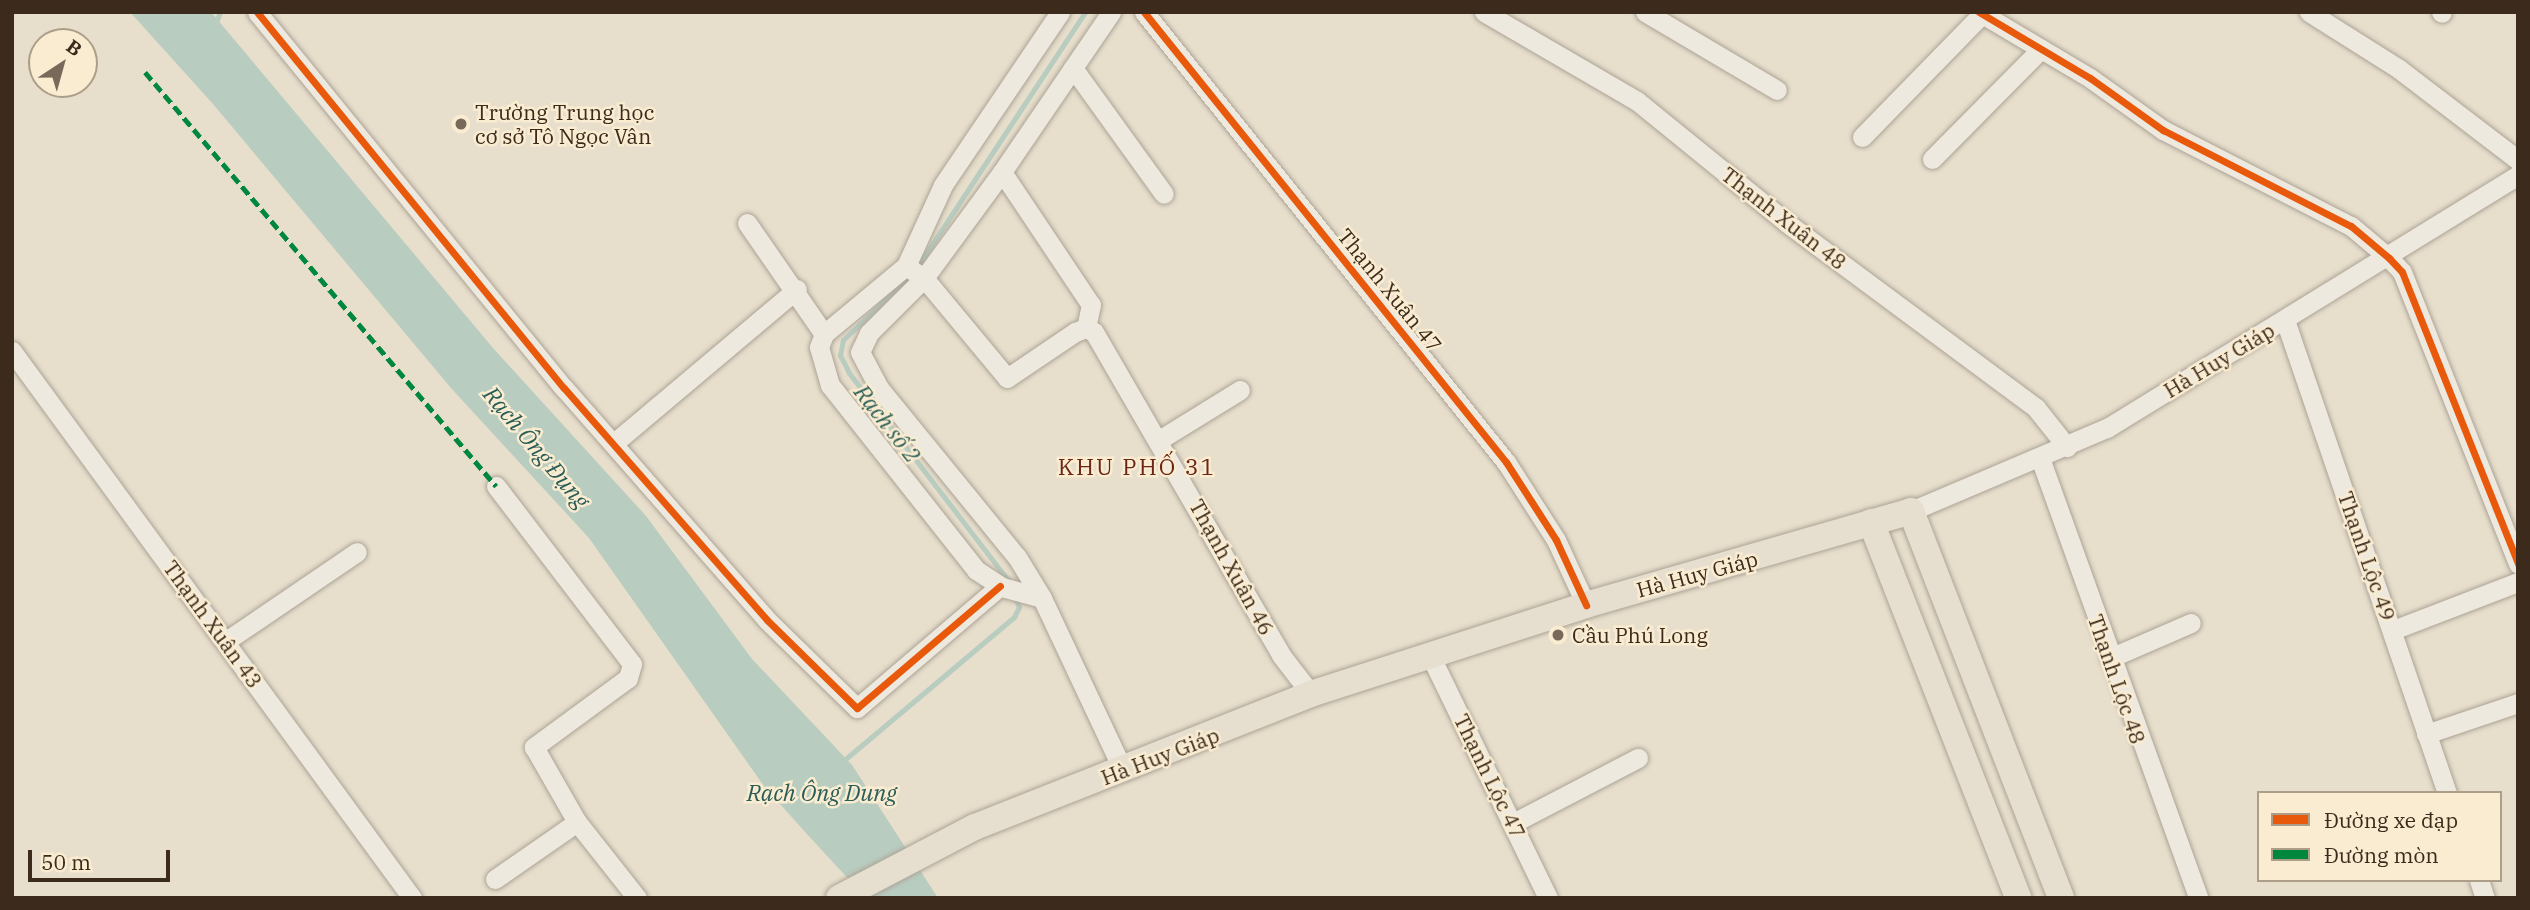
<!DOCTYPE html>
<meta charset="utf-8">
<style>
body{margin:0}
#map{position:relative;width:2530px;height:910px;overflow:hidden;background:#e7decc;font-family:"IBM Plex Serif",serif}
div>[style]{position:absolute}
.water>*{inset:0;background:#b8ccbf}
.stream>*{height:5px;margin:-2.5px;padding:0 2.5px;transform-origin:2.5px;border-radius:2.5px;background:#b8ccbf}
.roads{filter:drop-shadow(0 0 2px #aca395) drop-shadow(0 0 2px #aca395)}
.minor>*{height:19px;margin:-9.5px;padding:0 9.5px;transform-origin:9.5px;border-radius:9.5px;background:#eee9df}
.major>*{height:26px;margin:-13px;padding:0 13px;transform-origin:13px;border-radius:13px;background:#e6decf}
.quiet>*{height:5px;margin-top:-2.5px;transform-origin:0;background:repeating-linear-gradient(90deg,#00873e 0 10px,transparent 0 15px)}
.cycleway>*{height:7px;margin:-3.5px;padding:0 3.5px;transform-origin:3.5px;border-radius:3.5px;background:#e8590c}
.dots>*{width:19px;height:19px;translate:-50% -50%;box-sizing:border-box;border:4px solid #f9ecd1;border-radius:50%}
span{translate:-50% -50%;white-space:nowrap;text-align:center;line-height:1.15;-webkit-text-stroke:5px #f9ecd1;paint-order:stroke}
.poi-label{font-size:21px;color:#3c2a1c}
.left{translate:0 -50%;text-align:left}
.street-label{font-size:21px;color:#3c2a1c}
.water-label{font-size:23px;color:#2a5d58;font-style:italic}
.neighbourhood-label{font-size:23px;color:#6c2617;letter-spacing:2px}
.frame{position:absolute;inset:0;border:14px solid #3c2a1c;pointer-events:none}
.legend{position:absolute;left:2257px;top:791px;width:245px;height:91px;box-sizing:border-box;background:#f9ecd1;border:2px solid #ad9e89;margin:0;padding:9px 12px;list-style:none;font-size:21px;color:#3c2a1c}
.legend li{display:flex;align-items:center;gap:14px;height:35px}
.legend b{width:35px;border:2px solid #ad9e89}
.north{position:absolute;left:28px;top:28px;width:70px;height:70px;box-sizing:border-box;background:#f9ecd1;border:2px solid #ad9e89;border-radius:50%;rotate:36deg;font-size:19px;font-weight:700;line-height:28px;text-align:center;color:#3c2a1c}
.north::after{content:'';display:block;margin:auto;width:24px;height:32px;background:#78695a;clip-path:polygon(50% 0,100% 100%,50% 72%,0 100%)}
.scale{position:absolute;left:28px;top:850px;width:142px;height:32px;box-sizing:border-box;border:4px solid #3c2a1c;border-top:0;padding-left:9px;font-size:21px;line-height:24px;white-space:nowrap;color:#3c2a1c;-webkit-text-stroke:5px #f9ecd1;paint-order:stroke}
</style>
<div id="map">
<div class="water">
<div style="clip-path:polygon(130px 12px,211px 12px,493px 348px,646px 516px,752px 659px,852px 765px,938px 898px,866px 898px,806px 833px,764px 786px,589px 538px,451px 388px,213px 104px)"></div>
</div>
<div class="stream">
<div style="left:215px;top:25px;width:14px;rotate:-69deg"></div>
<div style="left:917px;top:267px;width:305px;rotate:-56.6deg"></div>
<div style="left:911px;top:275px;width:94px;rotate:136.3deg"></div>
<div style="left:843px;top:340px;width:15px;rotate:101deg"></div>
<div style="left:840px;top:355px;width:20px;rotate:63deg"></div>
<div style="left:849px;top:373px;width:266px;rotate:52.5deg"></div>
<div style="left:843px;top:761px;width:224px;rotate:-40.1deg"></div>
<div style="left:1014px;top:617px;width:11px;rotate:-63deg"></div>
<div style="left:1019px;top:607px;width:11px;rotate:-112deg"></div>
</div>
<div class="roads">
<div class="minor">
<div style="left:257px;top:12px;width:485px;rotate:50.8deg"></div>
<div style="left:564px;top:388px;width:308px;rotate:48.8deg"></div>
<div style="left:767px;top:620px;width:126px;rotate:44.4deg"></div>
<div style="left:857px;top:708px;width:188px;rotate:-40.5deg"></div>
<div style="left:1144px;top:12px;width:578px;rotate:51.19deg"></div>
<div style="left:1506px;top:462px;width:93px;rotate:57.3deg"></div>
<div style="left:1556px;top:540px;width:72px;rotate:65.2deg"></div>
<div style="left:1484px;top:12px;width:177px;rotate:30.2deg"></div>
<div style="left:1637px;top:101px;width:193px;rotate:39.1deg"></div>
<div style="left:1787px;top:223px;width:310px;rotate:36.6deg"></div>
<div style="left:2036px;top:408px;width:50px;rotate:51.5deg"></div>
<div style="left:1645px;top:12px;width:153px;rotate:30.6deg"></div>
<div style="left:1979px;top:12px;width:129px;rotate:30.7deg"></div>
<div style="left:2090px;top:78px;width:90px;rotate:35.5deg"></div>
<div style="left:2163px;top:130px;width:211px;rotate:27.1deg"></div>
<div style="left:2351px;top:226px;width:50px;rotate:40.1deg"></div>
<div style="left:2389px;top:258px;width:19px;rotate:47deg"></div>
<div style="left:2402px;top:272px;width:314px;rotate:68.3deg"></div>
<div style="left:2309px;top:12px;width:107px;rotate:32.3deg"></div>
<div style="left:2399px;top:69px;width:150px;rotate:37.4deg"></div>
<div style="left:2441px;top:12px;width:1px;rotate:45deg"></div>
<div style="left:1073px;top:68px;width:155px;rotate:54.2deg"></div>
<div style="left:1862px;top:137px;width:172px;rotate:-45.7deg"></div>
<div style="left:1932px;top:159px;width:155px;rotate:-45.3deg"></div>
<div style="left:1002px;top:172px;width:132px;rotate:126.3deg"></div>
<div style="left:924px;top:278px;width:78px;rotate:135deg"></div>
<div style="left:869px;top:333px;width:21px;rotate:115deg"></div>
<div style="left:860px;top:352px;width:41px;rotate:62.2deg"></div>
<div style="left:879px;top:388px;width:218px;rotate:50.8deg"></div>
<div style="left:1017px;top:557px;width:48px;rotate:58.6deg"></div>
<div style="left:1042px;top:598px;width:190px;rotate:64.8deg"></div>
<div style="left:747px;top:223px;width:135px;rotate:55.3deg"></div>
<div style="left:906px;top:266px;width:22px;rotate:34deg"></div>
<div style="left:924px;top:278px;width:130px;rotate:50.3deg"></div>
<div style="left:1007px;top:378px;width:82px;rotate:-34.1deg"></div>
<div style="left:1075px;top:332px;width:12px;rotate:-20deg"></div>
<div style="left:1086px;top:328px;width:9px;rotate:27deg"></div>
<div style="left:1094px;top:332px;width:373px;rotate:59.9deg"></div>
<div style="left:1281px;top:655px;width:49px;rotate:52.4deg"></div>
<div style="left:2285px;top:320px;width:500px;rotate:71.1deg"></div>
<div style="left:1086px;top:328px;width:24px;rotate:-78deg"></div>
<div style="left:1091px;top:305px;width:160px;rotate:-123.8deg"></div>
<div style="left:1002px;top:172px;width:194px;rotate:-55.7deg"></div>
<div style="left:824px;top:334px;width:107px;rotate:-39.7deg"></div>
<div style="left:906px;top:266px;width:89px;rotate:-65.4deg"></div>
<div style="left:943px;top:185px;width:209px;rotate:-55.9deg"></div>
<div style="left:824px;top:334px;width:14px;rotate:111deg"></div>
<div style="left:819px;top:347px;width:40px;rotate:74deg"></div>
<div style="left:830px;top:385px;width:236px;rotate:51.7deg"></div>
<div style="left:976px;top:570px;width:31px;rotate:33deg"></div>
<div style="left:1002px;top:587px;width:41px;rotate:15.4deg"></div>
<div style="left:12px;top:351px;width:678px;rotate:53.82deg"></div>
<div style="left:1159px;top:440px;width:95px;rotate:-31.7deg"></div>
<div style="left:614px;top:443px;width:239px;rotate:-40.1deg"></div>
<div style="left:2040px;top:458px;width:468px;rotate:70.2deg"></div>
<div style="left:496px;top:486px;width:224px;rotate:52.6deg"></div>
<div style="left:632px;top:664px;width:15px;rotate:106deg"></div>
<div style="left:628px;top:678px;width:117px;rotate:143.7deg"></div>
<div style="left:534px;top:747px;width:86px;rotate:60.2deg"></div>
<div style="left:1911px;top:511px;width:213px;rotate:-23deg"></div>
<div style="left:2107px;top:428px;width:483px;rotate:-31.6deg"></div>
<div style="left:2393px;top:630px;width:134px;rotate:-21deg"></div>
<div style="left:226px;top:641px;width:158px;rotate:-34.2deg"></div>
<div style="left:1430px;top:655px;width:270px;rotate:64.1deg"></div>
<div style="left:2110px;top:658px;width:88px;rotate:-23.4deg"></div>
<div style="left:2426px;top:734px;width:97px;rotate:-18.6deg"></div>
<div style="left:1513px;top:823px;width:141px;rotate:-27.5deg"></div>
<div style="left:495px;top:879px;width:100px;rotate:-34.8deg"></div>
<div style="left:577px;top:822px;width:97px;rotate:51.7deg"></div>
<div style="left:2479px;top:880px;width:19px;rotate:72deg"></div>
</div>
<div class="major">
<div style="left:1871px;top:522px;width:404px;rotate:68.6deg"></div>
<div style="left:839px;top:898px;width:153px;rotate:-27.6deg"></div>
<div style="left:975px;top:827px;width:361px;rotate:-21.6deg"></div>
<div style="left:1311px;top:694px;width:289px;rotate:-17.9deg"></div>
<div style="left:1586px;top:605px;width:338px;rotate:-16.1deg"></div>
<div style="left:1911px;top:511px;width:415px;rotate:68.8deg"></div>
</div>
</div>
<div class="quiet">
<div style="left:145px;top:72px;width:543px;rotate:49.71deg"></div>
</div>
<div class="cycleway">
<div style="left:257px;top:12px;width:485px;rotate:50.8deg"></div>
<div style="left:564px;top:388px;width:308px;rotate:48.8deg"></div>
<div style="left:767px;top:620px;width:126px;rotate:44.4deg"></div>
<div style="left:857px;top:708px;width:188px;rotate:-40.5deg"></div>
<div style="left:1144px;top:12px;width:578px;rotate:51.19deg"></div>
<div style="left:1506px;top:462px;width:93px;rotate:57.3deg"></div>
<div style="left:1556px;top:540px;width:72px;rotate:65.2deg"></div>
<div style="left:1979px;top:12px;width:129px;rotate:30.7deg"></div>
<div style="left:2090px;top:78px;width:90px;rotate:35.5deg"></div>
<div style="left:2163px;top:130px;width:211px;rotate:27.1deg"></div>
<div style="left:2351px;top:226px;width:50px;rotate:40.1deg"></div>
<div style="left:2389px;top:258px;width:19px;rotate:47deg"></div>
<div style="left:2402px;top:272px;width:314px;rotate:68.3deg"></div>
</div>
<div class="dots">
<div style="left:461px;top:124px;background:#78695a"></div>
<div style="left:1558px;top:635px;background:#78695a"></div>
</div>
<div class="poi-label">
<span class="left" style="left:475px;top:124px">Trường Trung học<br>cơ sở Tô Ngọc Vân</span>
<span class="left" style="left:1572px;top:635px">Cầu Phú Long</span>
</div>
<div class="street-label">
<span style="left:1784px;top:218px;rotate:38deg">Thạnh Xuân 48</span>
<span style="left:1390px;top:290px;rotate:51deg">Thạnh Xuân 47</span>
<span style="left:2219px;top:360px;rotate:-31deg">Hà Huy Giáp</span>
<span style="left:2367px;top:556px;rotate:71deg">Thạnh Lộc 49</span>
<span style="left:1232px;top:567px;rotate:61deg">Thạnh Xuân 46</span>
<span style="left:1697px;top:574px;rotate:-15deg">Hà Huy Giáp</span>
<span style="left:213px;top:624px;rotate:54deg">Thạnh Xuân 43</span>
<span style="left:2117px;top:679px;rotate:71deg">Thạnh Lộc 48</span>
<span style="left:1160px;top:756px;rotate:-21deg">Hà Huy Giáp</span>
<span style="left:1490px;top:776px;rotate:64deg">Thạnh Lộc 47</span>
</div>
<div class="water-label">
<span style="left:888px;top:423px;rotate:52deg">Rạch số 2</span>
<span style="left:537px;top:447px;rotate:50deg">Rạch Ông Đụng</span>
<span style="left:822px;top:792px">Rạch Ông Dung</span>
</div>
<div class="neighbourhood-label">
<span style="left:1137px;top:466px">KHU PHỐ 31</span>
</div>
<div class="frame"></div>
<ul class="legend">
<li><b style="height:9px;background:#e8590c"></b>Đường xe đạp</li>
<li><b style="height:9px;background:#00873e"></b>Đường mòn</li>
</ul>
<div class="north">B</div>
<div class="scale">50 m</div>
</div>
